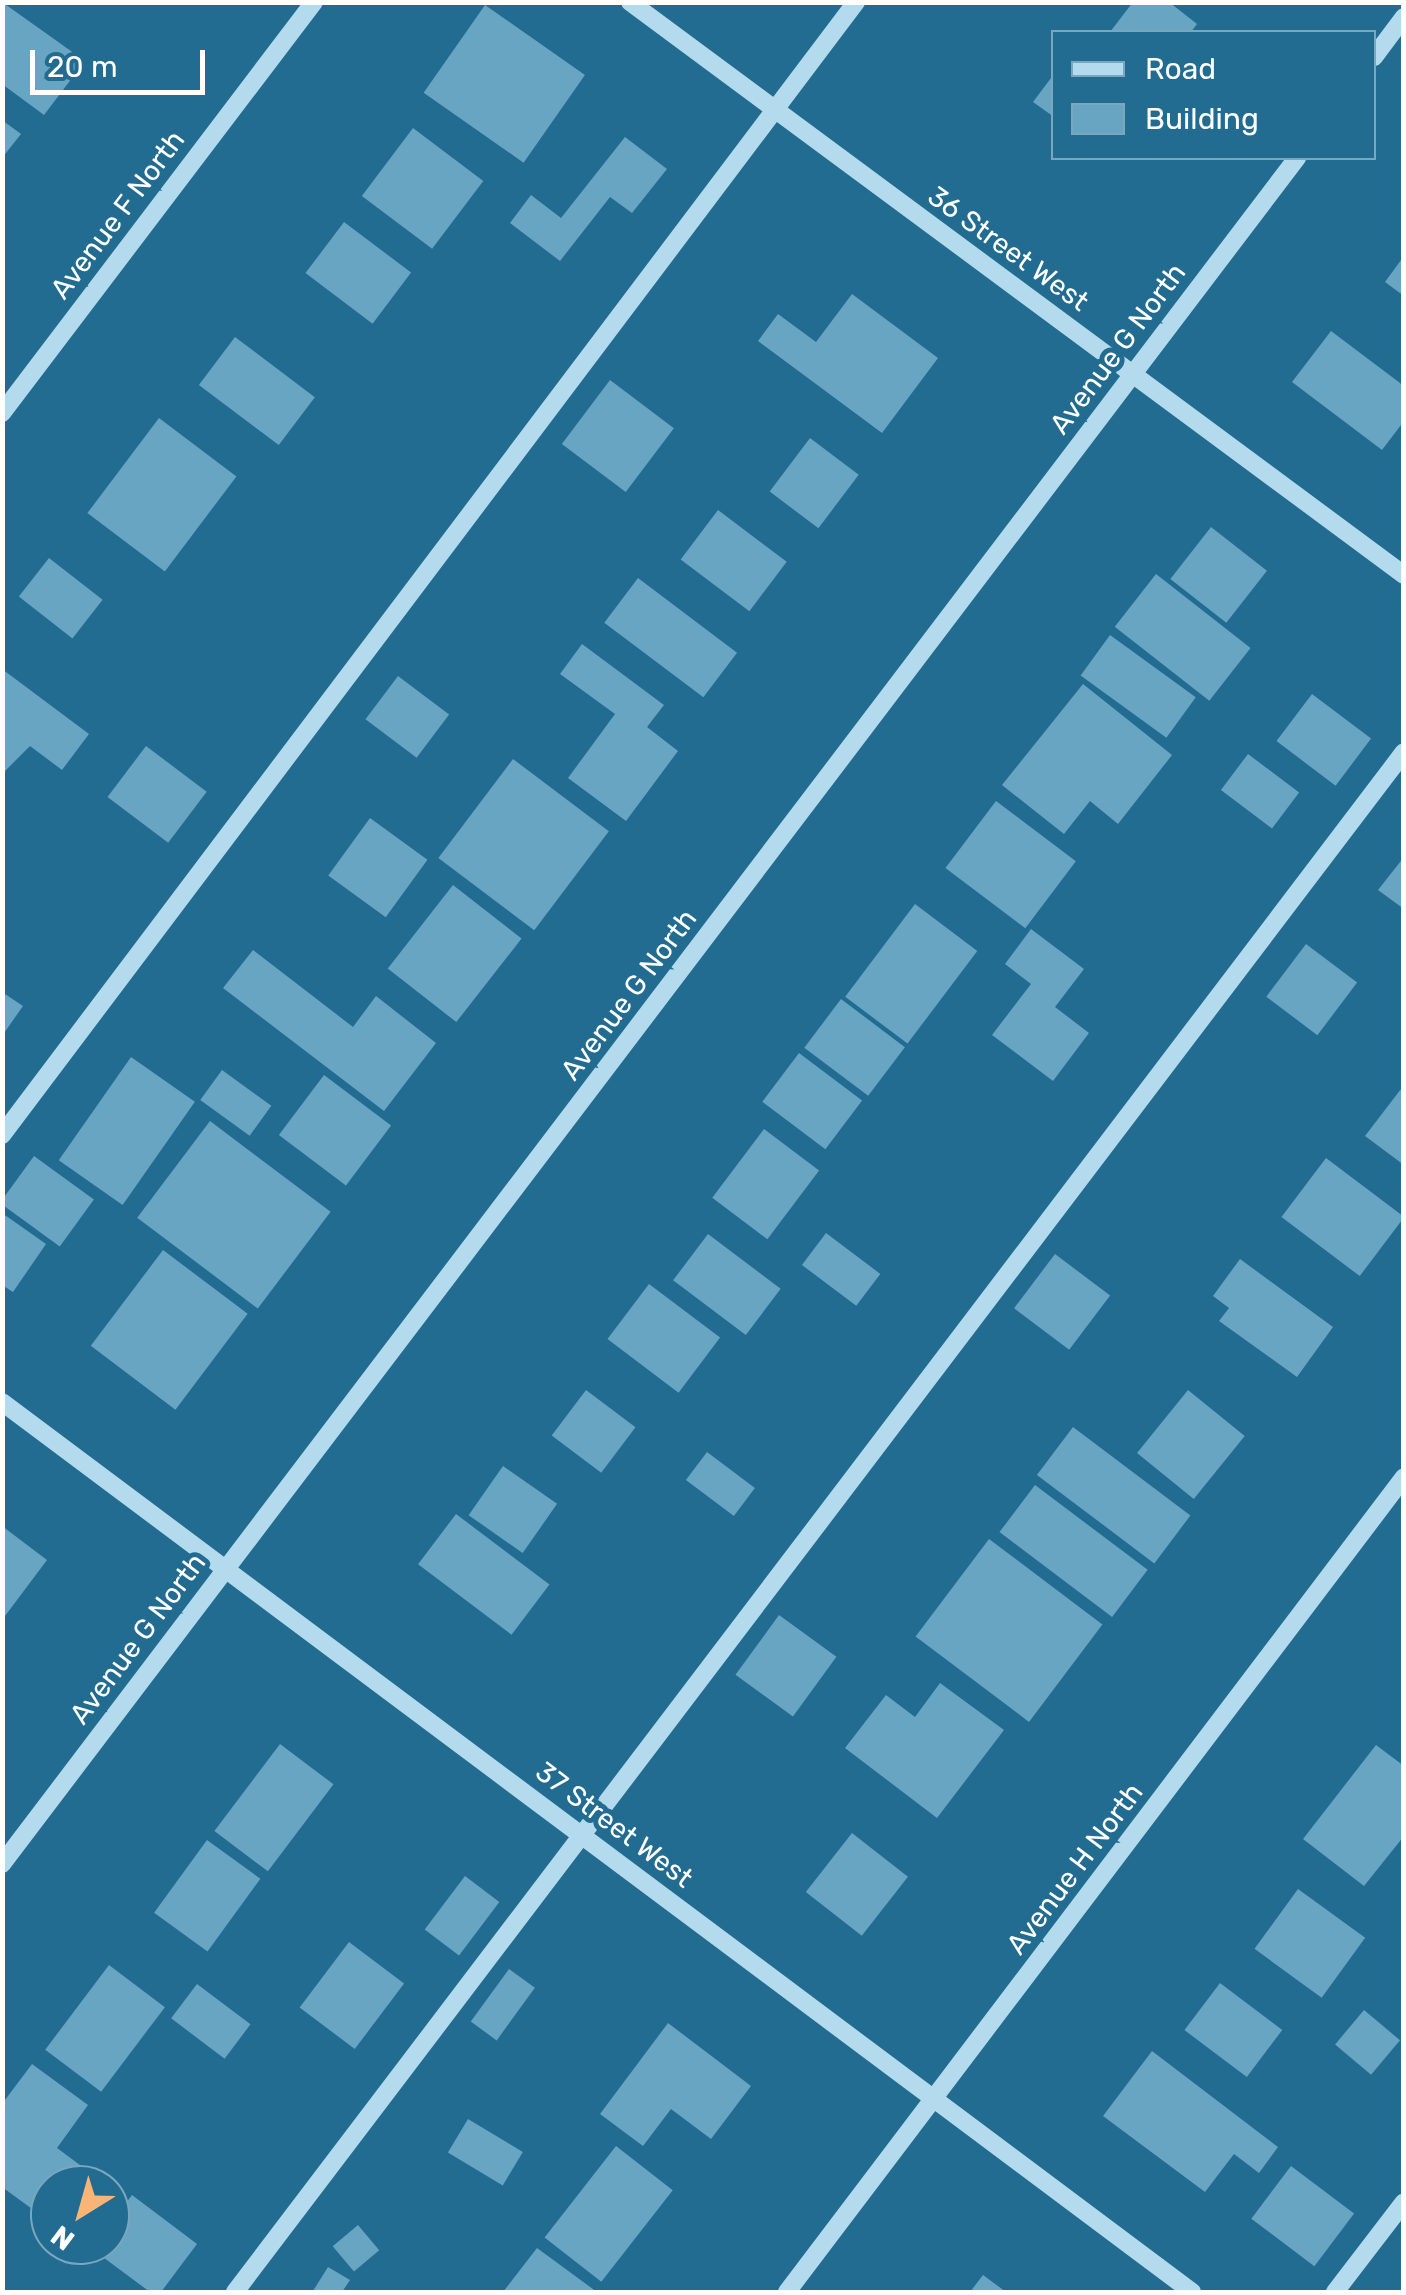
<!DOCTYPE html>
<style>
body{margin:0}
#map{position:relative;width:1406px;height:2295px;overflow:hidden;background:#226c91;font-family:Rubik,sans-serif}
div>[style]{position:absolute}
.building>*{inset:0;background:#67a5c3;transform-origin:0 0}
.minor>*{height:18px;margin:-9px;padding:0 9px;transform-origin:9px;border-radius:9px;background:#b4daed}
span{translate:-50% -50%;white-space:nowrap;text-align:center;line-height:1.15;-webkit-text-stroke:10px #226c91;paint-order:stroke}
.street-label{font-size:28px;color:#fff}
.frame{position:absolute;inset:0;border:5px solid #fff;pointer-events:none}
.legend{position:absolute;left:1051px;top:30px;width:325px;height:130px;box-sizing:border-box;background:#226c91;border:2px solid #7aa7bd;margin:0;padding:12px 18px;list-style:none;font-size:30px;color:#fff}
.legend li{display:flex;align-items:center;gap:20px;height:50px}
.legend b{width:50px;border:2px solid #7aa7bd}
.north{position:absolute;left:30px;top:2165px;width:100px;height:100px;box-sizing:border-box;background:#226c91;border:2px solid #7aa7bd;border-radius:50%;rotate:217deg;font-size:28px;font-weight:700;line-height:40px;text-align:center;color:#fff}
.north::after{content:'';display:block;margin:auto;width:35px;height:45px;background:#f9b576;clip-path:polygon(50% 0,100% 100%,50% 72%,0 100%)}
.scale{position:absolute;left:30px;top:50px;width:175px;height:45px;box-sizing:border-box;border:5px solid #fff;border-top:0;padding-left:12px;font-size:30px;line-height:35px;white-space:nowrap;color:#fff;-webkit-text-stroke:8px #226c91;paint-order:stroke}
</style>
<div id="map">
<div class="building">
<div style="clip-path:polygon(2px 2px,85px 61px,44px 115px,2px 84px)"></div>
<div style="clip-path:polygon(1133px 2px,1169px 2px,1197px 24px,1191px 32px,1110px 32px)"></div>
<div style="left:485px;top:5px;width:122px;height:107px;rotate:35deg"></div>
<div style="clip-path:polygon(1054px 74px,1054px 117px,1033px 102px)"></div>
<div style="clip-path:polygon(2px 120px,21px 134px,2px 158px)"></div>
<div style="left:413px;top:128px;width:88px;height:85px;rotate:37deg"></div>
<div style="clip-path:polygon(625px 137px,667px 169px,632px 213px,610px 197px,560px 261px,510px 223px,531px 195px,561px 218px)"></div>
<div style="left:344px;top:222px;width:84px;height:64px;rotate:37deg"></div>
<div style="clip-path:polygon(1404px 256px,1404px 296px,1385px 282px)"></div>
<div style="clip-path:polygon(852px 294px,938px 358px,882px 433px,758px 341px,778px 314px,816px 342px)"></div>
<div style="clip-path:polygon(1331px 331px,1404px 386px,1404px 421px,1382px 450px,1292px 382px)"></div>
<div style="left:235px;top:337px;width:100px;height:60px;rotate:37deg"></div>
<div style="left:610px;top:380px;width:80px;height:80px;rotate:37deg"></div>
<div style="left:159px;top:418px;width:97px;height:119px;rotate:37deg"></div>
<div style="left:810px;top:438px;width:61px;height:67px;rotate:37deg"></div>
<div style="left:718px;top:510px;width:86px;height:62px;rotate:37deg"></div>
<div style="left:1211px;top:527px;width:71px;height:66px;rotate:38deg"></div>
<div style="left:49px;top:558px;width:68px;height:49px;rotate:38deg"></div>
<div style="left:1156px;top:574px;width:120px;height:67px;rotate:38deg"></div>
<div style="left:638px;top:578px;width:124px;height:56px;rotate:37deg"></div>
<div style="left:1110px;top:635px;width:106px;height:50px;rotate:36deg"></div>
<div style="clip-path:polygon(582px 644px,664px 705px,647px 727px,678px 751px,626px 821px,568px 778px,615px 714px,560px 674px)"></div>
<div style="clip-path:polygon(2px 669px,89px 734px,62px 770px,30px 746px,2px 774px)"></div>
<div style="left:398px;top:676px;width:64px;height:54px;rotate:37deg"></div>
<div style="clip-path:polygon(1083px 684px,1172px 755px,1118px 824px,1090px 801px,1064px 834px,1002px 785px)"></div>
<div style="left:1312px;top:694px;width:74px;height:59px;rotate:37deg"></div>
<div style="left:146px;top:746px;width:76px;height:64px;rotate:37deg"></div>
<div style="left:1248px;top:754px;width:64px;height:45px;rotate:37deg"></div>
<div style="left:513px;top:759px;width:120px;height:124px;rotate:37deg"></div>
<div style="left:996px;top:801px;width:100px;height:84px;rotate:37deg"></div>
<div style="left:370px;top:818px;width:71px;height:71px;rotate:36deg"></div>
<div style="clip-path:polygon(1404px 857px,1404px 909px,1378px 890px)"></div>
<div style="left:453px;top:885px;width:87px;height:106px;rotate:38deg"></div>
<div style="left:915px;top:904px;width:78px;height:116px;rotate:37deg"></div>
<div style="clip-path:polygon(1031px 929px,1084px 969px,1055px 1007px,1089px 1033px,1053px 1081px,992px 1035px,1031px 984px,1005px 964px)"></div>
<div style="left:1306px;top:944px;width:64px;height:66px;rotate:37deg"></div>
<div style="clip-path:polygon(253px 950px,353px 1027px,376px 996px,436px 1043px,384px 1111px,223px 988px)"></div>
<div style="clip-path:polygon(2px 992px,23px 1006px,2px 1036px)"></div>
<div style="left:841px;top:999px;width:80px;height:61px;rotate:37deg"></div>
<div style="left:799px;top:1053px;width:79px;height:61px;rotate:37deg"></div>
<div style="left:131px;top:1057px;width:78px;height:126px;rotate:35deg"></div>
<div style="left:222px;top:1070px;width:61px;height:37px;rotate:36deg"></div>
<div style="left:324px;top:1075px;width:84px;height:75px;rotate:37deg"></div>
<div style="clip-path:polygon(1404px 1085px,1404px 1165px,1365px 1136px)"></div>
<div style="left:210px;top:1121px;width:151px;height:121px;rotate:37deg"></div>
<div style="left:764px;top:1129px;width:69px;height:86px;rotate:37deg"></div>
<div style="left:34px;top:1156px;width:74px;height:58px;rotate:36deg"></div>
<div style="left:1326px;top:1158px;width:98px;height:74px;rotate:37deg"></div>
<div style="clip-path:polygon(2px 1213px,46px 1244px,13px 1292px,2px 1285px)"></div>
<div style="left:826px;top:1233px;width:68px;height:40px;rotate:37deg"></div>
<div style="left:708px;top:1234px;width:91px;height:58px;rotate:37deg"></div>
<div style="left:163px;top:1250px;width:106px;height:120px;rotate:37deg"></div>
<div style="left:1055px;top:1254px;width:69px;height:68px;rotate:37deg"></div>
<div style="clip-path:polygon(1240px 1259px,1333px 1327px,1297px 1377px,1219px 1321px,1229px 1308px,1213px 1296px)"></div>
<div style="left:649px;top:1284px;width:89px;height:69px;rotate:37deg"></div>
<div style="left:586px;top:1390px;width:62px;height:57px;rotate:37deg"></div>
<div style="left:1188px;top:1390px;width:73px;height:81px;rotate:39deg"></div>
<div style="left:1073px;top:1427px;width:147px;height:60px;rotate:37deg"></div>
<div style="left:707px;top:1452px;width:60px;height:35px;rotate:37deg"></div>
<div style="left:503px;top:1466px;width:66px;height:60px;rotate:35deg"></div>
<div style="left:1035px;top:1485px;width:141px;height:59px;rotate:37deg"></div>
<div style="left:456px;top:1514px;width:117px;height:63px;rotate:37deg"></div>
<div style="clip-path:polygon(2px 1526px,47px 1560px,2px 1620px)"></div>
<div style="left:989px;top:1539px;width:142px;height:122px;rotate:37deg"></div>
<div style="left:779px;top:1615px;width:71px;height:74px;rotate:36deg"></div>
<div style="clip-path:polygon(940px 1683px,1004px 1730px,937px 1818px,845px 1748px,886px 1695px,915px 1717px)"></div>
<div style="left:280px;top:1744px;width:67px;height:109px;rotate:37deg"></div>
<div style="clip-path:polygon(1376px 1745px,1404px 1766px,1404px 1836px,1364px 1886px,1303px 1839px)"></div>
<div style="left:852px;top:1833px;width:71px;height:75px;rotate:38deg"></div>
<div style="left:207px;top:1840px;width:66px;height:90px;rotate:36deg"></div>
<div style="left:465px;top:1876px;width:43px;height:67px;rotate:37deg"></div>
<div style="left:1298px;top:1889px;width:83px;height:74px;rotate:36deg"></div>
<div style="left:349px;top:1942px;width:69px;height:82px;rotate:37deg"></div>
<div style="left:109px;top:1965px;width:70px;height:106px;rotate:37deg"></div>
<div style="left:509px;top:1969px;width:32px;height:65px;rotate:36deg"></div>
<div style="left:1220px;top:1983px;width:78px;height:59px;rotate:37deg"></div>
<div style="left:197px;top:1984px;width:67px;height:43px;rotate:37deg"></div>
<div style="left:1364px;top:2010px;width:47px;height:45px;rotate:40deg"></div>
<div style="clip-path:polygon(668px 2023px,751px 2086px,711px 2139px,671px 2109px,643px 2146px,600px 2114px)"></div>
<div style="clip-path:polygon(1152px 2051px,1278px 2147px,1259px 2173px,1234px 2154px,1205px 2192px,1103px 2116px)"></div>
<div style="clip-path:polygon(32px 2064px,88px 2105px,57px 2148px,107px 2185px,50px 2185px,50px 2222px,2px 2187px,2px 2104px)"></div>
<div style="left:468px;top:2119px;width:64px;height:39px;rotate:31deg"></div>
<div style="left:616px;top:2146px;width:72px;height:116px;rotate:38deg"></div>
<div style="left:1291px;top:2166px;width:79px;height:66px;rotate:37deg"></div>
<div style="clip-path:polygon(132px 2195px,197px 2244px,161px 2292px,150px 2292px,92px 2249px,110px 2245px,110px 2224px)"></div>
<div style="left:358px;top:2225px;width:33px;height:33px;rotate:50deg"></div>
<div style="clip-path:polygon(537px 2248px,597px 2292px,503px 2292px)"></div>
<div style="clip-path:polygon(328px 2267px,350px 2280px,342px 2292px,313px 2291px)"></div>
<div style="clip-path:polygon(983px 2275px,1006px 2292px,970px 2292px)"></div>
</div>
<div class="minor">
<div style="left:630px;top:2px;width:963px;rotate:36.51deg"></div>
<div style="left:1374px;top:57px;width:50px;rotate:-53.1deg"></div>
<div style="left:2px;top:413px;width:516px;rotate:-52.8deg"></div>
<div style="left:2px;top:1135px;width:1419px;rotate:-52.99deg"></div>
<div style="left:2px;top:1402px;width:1486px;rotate:36.79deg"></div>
<div style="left:2px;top:1864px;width:2142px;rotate:-52.8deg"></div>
<div style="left:235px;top:2292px;width:1933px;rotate:-52.8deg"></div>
<div style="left:787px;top:2292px;width:1022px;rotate:-52.87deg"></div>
<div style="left:1335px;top:2292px;width:113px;rotate:-52.5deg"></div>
</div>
<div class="street-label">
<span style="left:118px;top:215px;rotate:-53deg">Avenue F North</span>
<span style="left:1008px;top:249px;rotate:36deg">36 Street West</span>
<span style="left:1118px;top:349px;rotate:-53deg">Avenue G North</span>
<span style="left:629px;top:995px;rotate:-53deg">Avenue G North</span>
<span style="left:138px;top:1639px;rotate:-53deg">Avenue G North</span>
<span style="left:614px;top:1825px;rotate:37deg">37 Street West</span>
<span style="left:1075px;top:1869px;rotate:-53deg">Avenue H North</span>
</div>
<div class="frame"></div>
<ul class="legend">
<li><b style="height:12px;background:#b4daed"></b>Road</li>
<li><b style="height:28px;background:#67a5c3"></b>Building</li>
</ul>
<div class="north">N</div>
<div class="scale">20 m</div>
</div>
